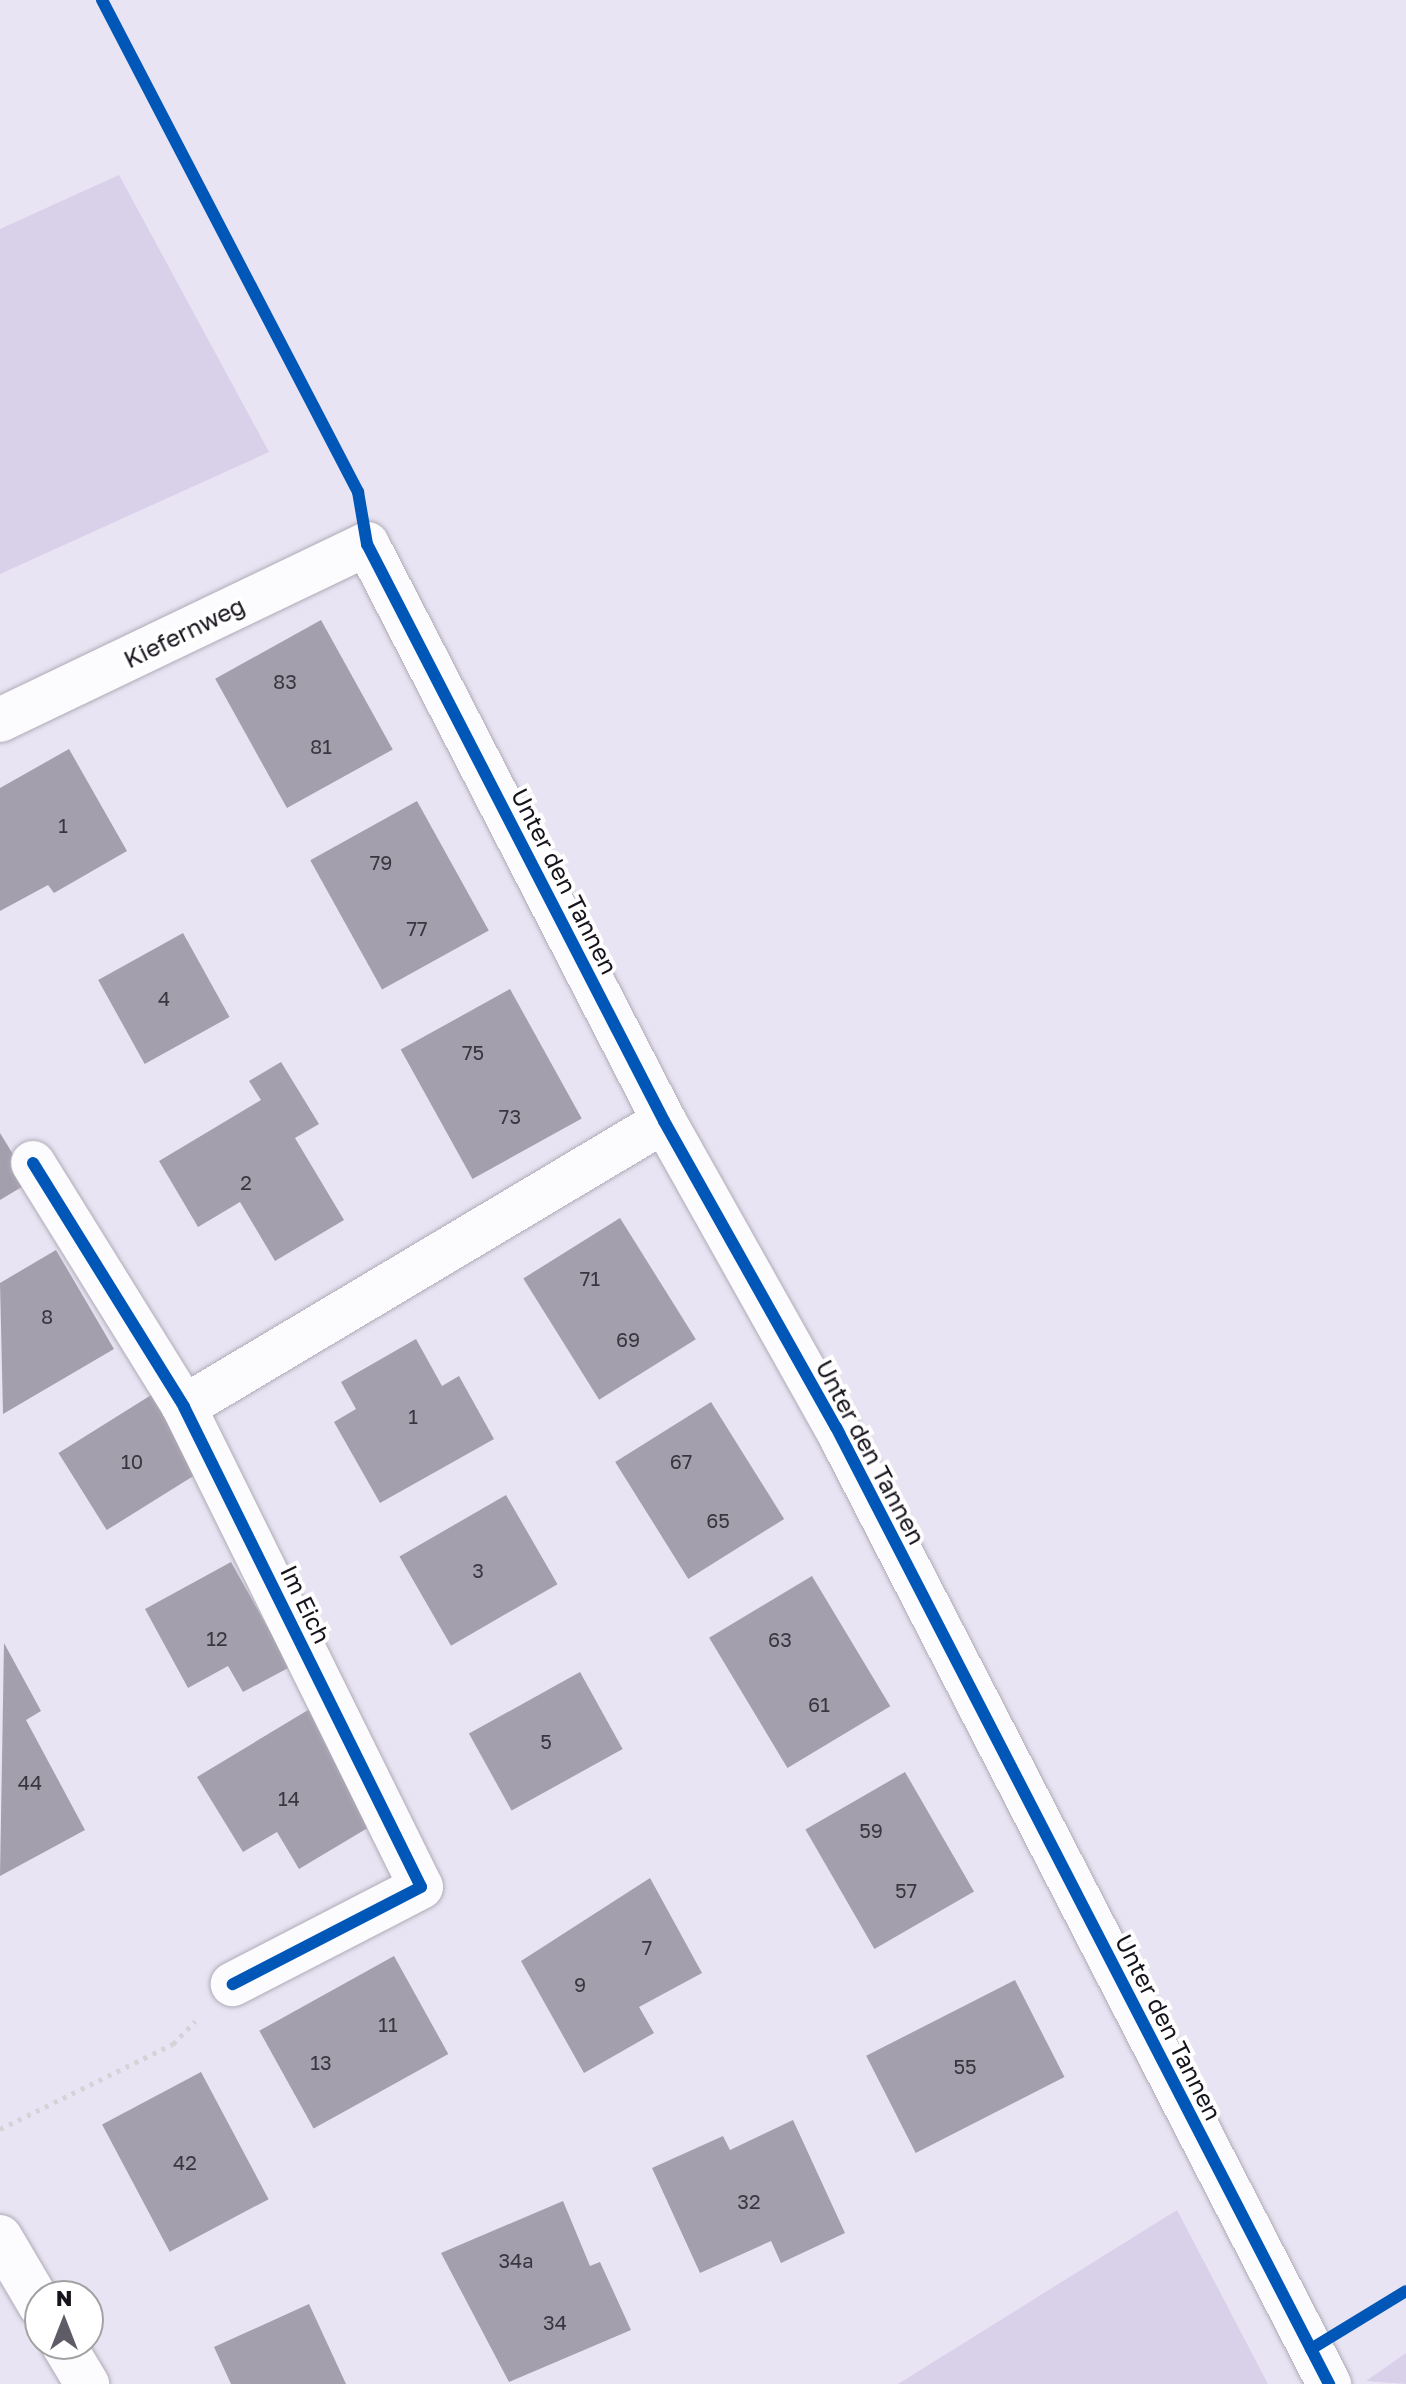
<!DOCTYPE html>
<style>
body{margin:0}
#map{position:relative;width:1406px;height:2384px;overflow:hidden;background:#e9e4f3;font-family:"Golos Text",sans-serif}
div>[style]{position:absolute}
.green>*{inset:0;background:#d9d0ea}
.building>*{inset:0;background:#a49fad;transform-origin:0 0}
.path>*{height:5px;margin-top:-2.5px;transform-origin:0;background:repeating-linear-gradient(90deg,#d5d3d8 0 4px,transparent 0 10px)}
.roads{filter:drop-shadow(0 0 2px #afabb7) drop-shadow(0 0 2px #afabb7)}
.minor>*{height:44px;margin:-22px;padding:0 22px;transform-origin:22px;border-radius:22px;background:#fcfbfd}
.cycleway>*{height:12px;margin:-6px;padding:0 6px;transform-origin:6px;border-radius:6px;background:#0057b8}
span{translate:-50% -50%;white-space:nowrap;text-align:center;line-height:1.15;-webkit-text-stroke:8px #fff;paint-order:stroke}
.number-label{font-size:20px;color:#3a3640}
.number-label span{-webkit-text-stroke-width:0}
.street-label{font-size:24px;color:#17131c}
.north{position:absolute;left:24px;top:2280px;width:80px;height:80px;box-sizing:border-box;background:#fff;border:2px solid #a2a1a4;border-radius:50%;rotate:0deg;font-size:22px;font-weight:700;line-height:32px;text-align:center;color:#17131c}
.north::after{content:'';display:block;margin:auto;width:28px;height:36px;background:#605c67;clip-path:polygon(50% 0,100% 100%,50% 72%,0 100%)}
</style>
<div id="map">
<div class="green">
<div style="clip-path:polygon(119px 175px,269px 452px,0 574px,0 229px)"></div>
<div style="clip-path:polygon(1177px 2210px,1268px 2384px,898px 2384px)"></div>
<div style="clip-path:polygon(1406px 2353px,1406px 2384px,1366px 2381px)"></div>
</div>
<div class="building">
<div style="left:321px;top:620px;width:148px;height:121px;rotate:61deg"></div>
<div style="clip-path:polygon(69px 749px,127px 851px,54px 893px,48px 885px,0 911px,0 788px)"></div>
<div style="left:417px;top:801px;width:148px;height:122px;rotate:61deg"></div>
<div style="left:183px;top:933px;width:96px;height:97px;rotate:61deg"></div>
<div style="left:510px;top:989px;width:148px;height:125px;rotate:61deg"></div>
<div style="clip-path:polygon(281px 1062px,319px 1124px,295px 1138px,344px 1220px,275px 1261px,240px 1202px,198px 1227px,159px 1161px,261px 1100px,249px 1081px)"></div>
<div style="clip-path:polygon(0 1133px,30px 1182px,0 1200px)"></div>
<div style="left:620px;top:1218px;width:143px;height:114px;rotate:58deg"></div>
<div style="clip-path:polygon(56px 1250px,114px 1349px,3px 1414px,0 1283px)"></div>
<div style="clip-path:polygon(416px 1339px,442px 1386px,459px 1376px,494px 1439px,380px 1503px,334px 1422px,356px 1409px,341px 1382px)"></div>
<div style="left:156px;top:1392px;width:91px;height:115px;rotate:58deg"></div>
<div style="left:711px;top:1402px;width:138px;height:113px;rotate:58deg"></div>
<div style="left:506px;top:1495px;width:103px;height:123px;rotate:60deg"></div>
<div style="clip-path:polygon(231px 1562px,290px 1667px,243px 1692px,228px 1666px,188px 1688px,145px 1609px)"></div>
<div style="left:812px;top:1576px;width:152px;height:120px;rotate:59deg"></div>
<div style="clip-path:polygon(4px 1643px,41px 1711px,26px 1720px,85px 1830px,0 1876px)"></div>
<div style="left:580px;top:1672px;width:88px;height:127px;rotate:61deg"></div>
<div style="clip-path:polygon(313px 1707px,381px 1820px,299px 1869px,277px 1832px,243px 1852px,197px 1777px)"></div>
<div style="left:905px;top:1772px;width:138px;height:115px;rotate:60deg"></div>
<div style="clip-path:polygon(650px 1878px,702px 1973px,639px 2007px,654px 2033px,584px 2073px,521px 1961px)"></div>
<div style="left:394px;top:1956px;width:112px;height:154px;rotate:61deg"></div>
<div style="left:1015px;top:1980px;width:109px;height:167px;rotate:63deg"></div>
<div style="left:201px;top:2072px;width:144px;height:112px;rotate:62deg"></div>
<div style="clip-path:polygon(793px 2120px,845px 2233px,781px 2263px,771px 2241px,700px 2273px,652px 2168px,723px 2136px,730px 2150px)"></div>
<div style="clip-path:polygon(563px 2201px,590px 2266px,600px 2262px,631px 2330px,509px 2382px,441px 2253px)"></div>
<div style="clip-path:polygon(309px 2304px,346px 2384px,231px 2384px,214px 2347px)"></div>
</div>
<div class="path">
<div style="left:0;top:2129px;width:193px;rotate:-26.2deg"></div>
<div style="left:173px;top:2044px;width:32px;rotate:-46deg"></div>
</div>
<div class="roads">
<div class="minor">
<div style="left:0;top:720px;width:407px;rotate:-25.6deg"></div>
<div style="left:367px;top:544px;width:649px;rotate:62.76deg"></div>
<div style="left:664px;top:1121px;width:351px;rotate:60.7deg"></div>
<div style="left:836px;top:1427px;width:1077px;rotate:62.74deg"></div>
<div style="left:33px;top:1163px;width:287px;rotate:58.2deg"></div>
<div style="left:184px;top:1407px;width:535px;rotate:63.72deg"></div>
<div style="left:421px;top:1887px;width:212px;rotate:152.7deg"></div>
<div style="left:184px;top:1407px;width:559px;rotate:-30.79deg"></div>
<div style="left:0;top:2237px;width:79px;rotate:59.5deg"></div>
<div style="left:63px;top:2344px;width:47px;rotate:59deg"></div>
</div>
</div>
<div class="cycleway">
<div style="left:102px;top:0;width:555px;rotate:62.51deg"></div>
<div style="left:358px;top:492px;width:53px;rotate:80.2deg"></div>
<div style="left:367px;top:544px;width:649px;rotate:62.76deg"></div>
<div style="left:664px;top:1121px;width:351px;rotate:60.7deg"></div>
<div style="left:836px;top:1427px;width:1077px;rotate:62.74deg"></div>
<div style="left:33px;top:1163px;width:287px;rotate:58.2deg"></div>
<div style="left:184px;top:1407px;width:535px;rotate:63.72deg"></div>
<div style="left:421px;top:1887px;width:212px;rotate:152.7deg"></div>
<div style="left:1311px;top:2349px;width:111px;rotate:-31.4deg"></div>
</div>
<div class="number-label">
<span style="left:285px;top:681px">83</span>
<span style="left:321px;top:746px">81</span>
<span style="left:63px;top:825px">1</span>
<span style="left:381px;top:862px">79</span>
<span style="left:417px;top:928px">77</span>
<span style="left:164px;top:998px">4</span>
<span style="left:473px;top:1052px">75</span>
<span style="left:510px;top:1116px">73</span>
<span style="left:246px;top:1182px">2</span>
<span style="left:590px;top:1278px">71</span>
<span style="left:47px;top:1316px">8</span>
<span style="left:628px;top:1339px">69</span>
<span style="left:413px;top:1416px">1</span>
<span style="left:132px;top:1461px">10</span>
<span style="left:681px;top:1461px">67</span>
<span style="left:718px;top:1520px">65</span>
<span style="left:478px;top:1570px">3</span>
<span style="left:217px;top:1638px">12</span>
<span style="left:780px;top:1639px">63</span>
<span style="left:819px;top:1704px">61</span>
<span style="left:546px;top:1741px">5</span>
<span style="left:30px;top:1782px">44</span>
<span style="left:289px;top:1798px">14</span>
<span style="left:871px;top:1830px">59</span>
<span style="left:906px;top:1890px">57</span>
<span style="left:647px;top:1947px">7</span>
<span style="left:580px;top:1984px">9</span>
<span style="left:388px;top:2024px">11</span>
<span style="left:321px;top:2062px">13</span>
<span style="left:965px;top:2066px">55</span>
<span style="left:185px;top:2162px">42</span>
<span style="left:749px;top:2201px">32</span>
<span style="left:516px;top:2260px">34a</span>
<span style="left:555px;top:2322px">34</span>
</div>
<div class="street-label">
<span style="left:184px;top:632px;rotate:-26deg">Kiefernweg</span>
<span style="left:565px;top:881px;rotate:63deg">Unter den Tannen</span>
<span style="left:871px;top:1452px;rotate:62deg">Unter den Tannen</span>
<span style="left:306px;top:1604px;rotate:64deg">Im Eich</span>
<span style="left:1169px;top:2027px;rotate:63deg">Unter den Tannen</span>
</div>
<div class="north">N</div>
</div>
